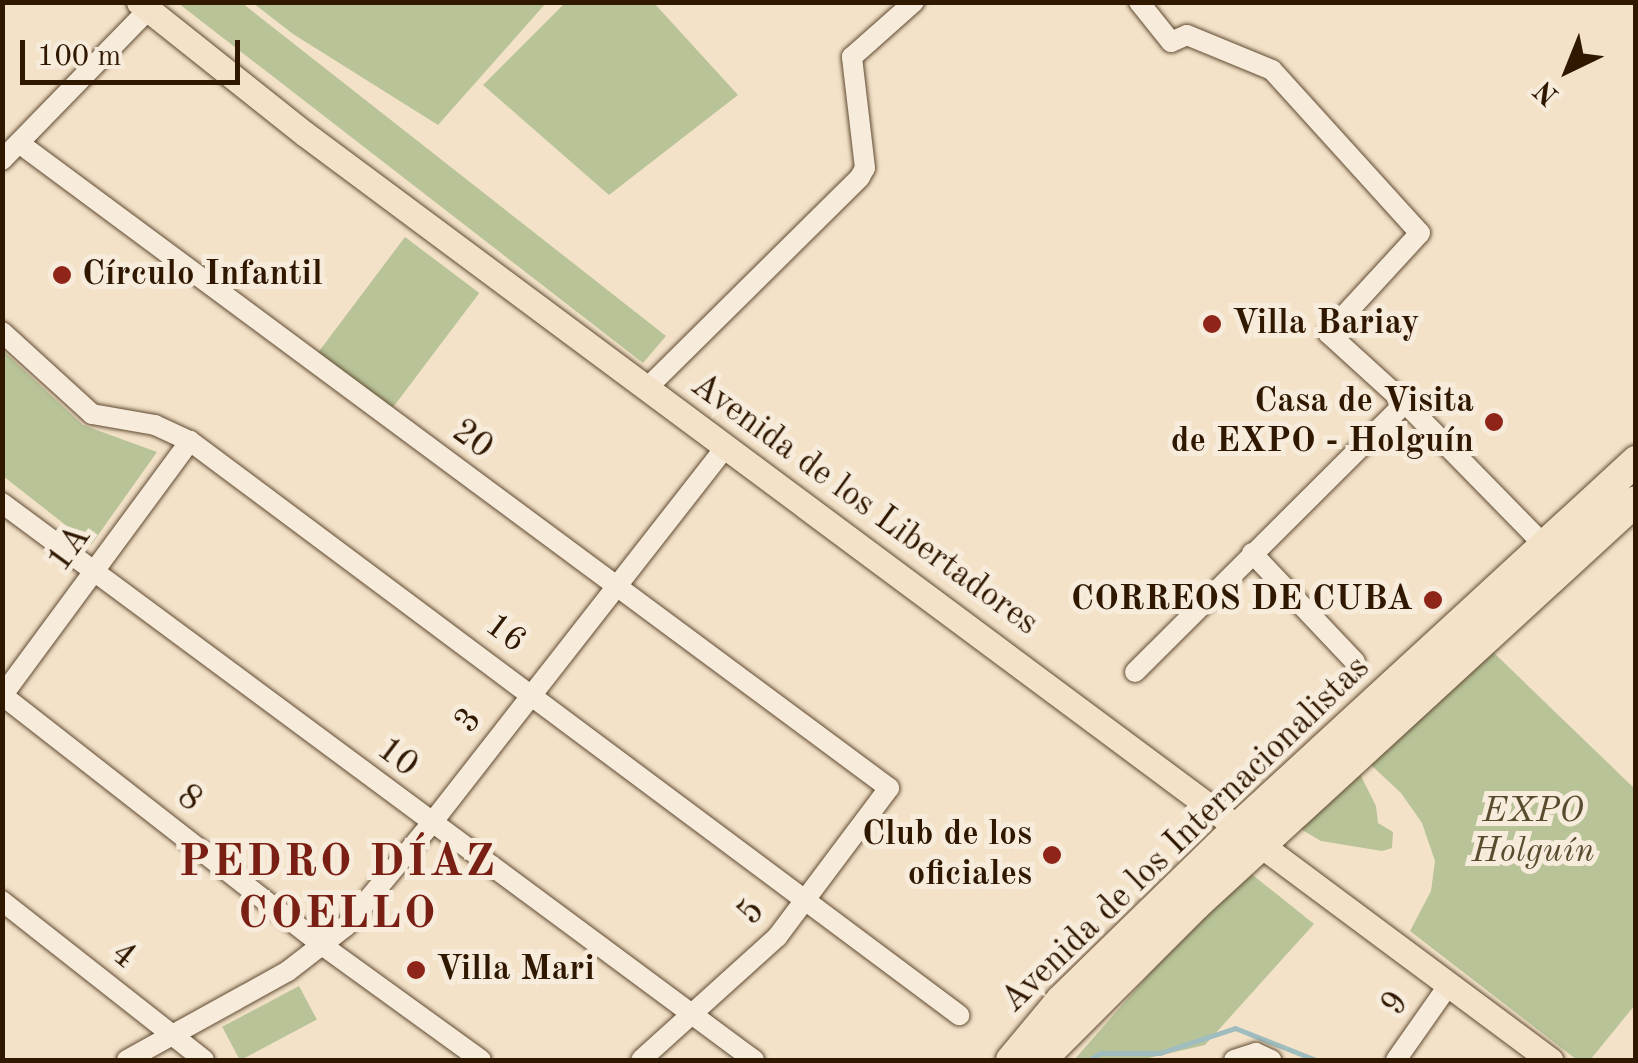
<!DOCTYPE html>
<meta charset="utf-8">
<style>
body{margin:0}
#map{position:relative;width:1638px;height:1063px;overflow:hidden;background:#f3e2c8;font-family:"Old Standard TT",serif}
div>[style]{position:absolute}
.green>*{inset:0;background:#b8c498;transform-origin:0 0}
.stream>*{height:5px;margin:-2.5px;padding:0 2.5px;transform-origin:2.5px;border-radius:2.5px;background:#9fbcbf}
.roads{filter:drop-shadow(0 0 2px #604a32) drop-shadow(0 0 2px #604a32)}
.minor>*{height:20px;margin:-10px;padding:0 10px;transform-origin:10px;border-radius:10px;background:#f7ecdb}
.major>*{height:25px;margin:-12.5px;padding:0 12.5px;transform-origin:12.5px;border-radius:12.5px;background:#f3e2c8}
.highway>*{height:30px;margin:-15px;padding:0 15px;transform-origin:15px;border-radius:15px;background:#f3e2c8}
.dots>*{width:28px;height:28px;translate:-50% -50%;box-sizing:border-box;border:5px solid #f7ecdb;border-radius:50%}
span{translate:-50% -50%;white-space:nowrap;text-align:center;line-height:1.15;-webkit-text-stroke:10px #f7ecdb;paint-order:stroke}
.poi-label{font-size:35px;color:#2f1700;font-weight:700}
.left{translate:0 -50%;text-align:left}
.right{translate:-100% -50%;text-align:right}
.street-label{font-size:35px;color:#2f1700}
.park-label{font-size:35px;color:#584b2e;font-style:italic}
.district-label{font-size:45px;color:#7a1f14;font-weight:700;letter-spacing:2.5px}
.frame{position:absolute;inset:0;border:5px solid #2f1700;pointer-events:none}
.north{position:absolute;left:1518px;top:20px;width:100px;height:100px;-webkit-text-stroke:8px #f7ecdb;paint-order:stroke;rotate:223deg;font-size:28px;font-weight:700;line-height:40px;text-align:center;color:#2f1700}
.north::after{content:'';display:block;margin:auto;width:35px;height:45px;background:#2f1700;clip-path:polygon(50% 0,100% 100%,50% 72%,0 100%)}
.scale{position:absolute;left:20px;top:40px;width:220px;height:45px;box-sizing:border-box;border:5px solid #2f1700;border-top:0;padding-left:12px;font-size:30px;line-height:35px;white-space:nowrap;color:#2f1700;-webkit-text-stroke:8px #f7ecdb;paint-order:stroke}
</style>
<div id="map">
<div class="green">
<div style="clip-path:polygon(178px 3px,242px 3px,666px 336px,643px 363px)"></div>
<div style="clip-path:polygon(253px 3px,546px 3px,438px 125px,293px 34px)"></div>
<div style="clip-path:polygon(654px 3px,738px 95px,609px 195px,483px 85px,565px 3px)"></div>
<div style="left:405px;top:237px;width:93px;height:147px;rotate:37deg"></div>
<div style="clip-path:polygon(2px 350px,83px 425px,157px 452px,91px 545px,3px 476px)"></div>
<div style="clip-path:polygon(1493px 652px,1635px 789px,1635px 1005px,1590px 1060px,1577px 1060px,1410px 931px,1431px 891px,1435px 861px,1422px 823px,1401px 793px,1370px 764px)"></div>
<div style="clip-path:polygon(1360px 774px,1376px 806px,1378px 823px,1393px 832px,1392px 848px,1382px 851px,1321px 841px,1299px 828px)"></div>
<div style="clip-path:polygon(1249px 872px,1314px 924px,1205px 1045px,1140px 1060px,1074px 1060px,1172px 948px)"></div>
<div style="left:299px;top:986px;width:38px;height:87px;rotate:62deg"></div>
</div>
<div class="stream">
<div style="left:1089px;top:1060px;width:13px;rotate:-32deg"></div>
<div style="left:1100px;top:1053px;width:60px"></div>
<div style="left:1160px;top:1053px;width:79px;rotate:-18.4deg"></div>
<div style="left:1235px;top:1028px;width:87px;rotate:21.6deg"></div>
</div>
<div class="roads">
<div class="minor">
<div style="left:1139px;top:2px;width:51px;rotate:51.3deg"></div>
<div style="left:1171px;top:42px;width:17px;rotate:-24deg"></div>
<div style="left:1187px;top:35px;width:92px;rotate:22.4deg"></div>
<div style="left:1272px;top:70px;width:220px;rotate:47.8deg"></div>
<div style="left:1420px;top:233px;width:136px;rotate:132.6deg"></div>
<div style="left:1328px;top:333px;width:104px;rotate:42.3deg"></div>
<div style="left:1405px;top:403px;width:207px;rotate:45.6deg"></div>
<div style="left:19px;top:143px;width:1083px;rotate:36.55deg"></div>
<div style="left:889px;top:788px;width:186px;rotate:126.9deg"></div>
<div style="left:777px;top:937px;width:183px;rotate:137.9deg"></div>
<div style="left:2px;top:160px;width:209px;rotate:-45.8deg"></div>
<div style="left:2px;top:332px;width:122px;rotate:42.3deg"></div>
<div style="left:92px;top:414px;width:64px;rotate:9.9deg"></div>
<div style="left:155px;top:425px;width:38px;rotate:25deg"></div>
<div style="left:190px;top:441px;width:960px;rotate:36.74deg"></div>
<div style="left:646px;top:389px;width:301px;rotate:-44.7deg"></div>
<div style="left:860px;top:177px;width:10px;rotate:-61deg"></div>
<div style="left:865px;top:168px;width:112px;rotate:-96.7deg"></div>
<div style="left:852px;top:57px;width:83px;rotate:-41.6deg"></div>
<div style="left:2px;top:503px;width:936px;rotate:36.53deg"></div>
<div style="left:1252px;top:553px;width:150px;rotate:46.6deg"></div>
<div style="left:1135px;top:672px;width:381px;rotate:-44.9deg"></div>
<div style="left:2px;top:695px;width:406px;rotate:38deg"></div>
<div style="left:322px;top:945px;width:196px;rotate:35.9deg"></div>
<div style="left:2px;top:696px;width:317px;rotate:-53.6deg"></div>
<div style="left:2px;top:901px;width:257px;rotate:38.2deg"></div>
<div style="left:127px;top:1060px;width:184px;rotate:-28.9deg"></div>
<div style="left:288px;top:971px;width:73px;rotate:-37.8deg"></div>
<div style="left:346px;top:926px;width:133px;rotate:-50.2deg"></div>
<div style="left:431px;top:824px;width:479px;rotate:-52deg"></div>
<div style="left:1234px;top:1060px;width:23px;rotate:-18deg"></div>
<div style="left:1256px;top:1053px;width:17px;rotate:25deg"></div>
<div style="left:1396px;top:1060px;width:90px;rotate:-54.9deg"></div>
</div>
<div class="major">
<div style="left:139px;top:2px;width:212px;rotate:38.5deg"></div>
<div style="left:305px;top:134px;width:1552px;rotate:36.64deg"></div>
</div>
<div class="highway">
<div style="left:1011px;top:1060px;width:78px;rotate:-50.2deg"></div>
<div style="left:1061px;top:1000px;width:245px;rotate:-44.3deg"></div>
<div style="left:1236px;top:829px;width:544px;rotate:-42.61deg"></div>
<div style="left:1041px;top:1060px;width:219px;rotate:-45deg"></div>
<div style="left:1196px;top:905px;width:597px;rotate:-42.56deg"></div>
</div>
</div>
<div class="dots">
<div style="left:62px;top:275px;background:#8f2418"></div>
<div style="left:1212px;top:324px;background:#8f2418"></div>
<div style="left:1494px;top:422px;background:#8f2418"></div>
<div style="left:1433px;top:600px;background:#8f2418"></div>
<div style="left:1052px;top:855px;background:#8f2418"></div>
<div style="left:416px;top:970px;background:#8f2418"></div>
</div>
<div class="poi-label">
<span class="left" style="left:82px;top:275px">Círculo Infantil</span>
<span class="left" style="left:1232px;top:324px">Villa Bariay</span>
<span class="right" style="left:1474px;top:422px">Casa de Visita<br>de EXPO - Holguín</span>
<span class="right" style="left:1413px;top:600px">CORREOS DE CUBA</span>
<span class="right" style="left:1032px;top:855px">Club de los<br>oficiales</span>
<span class="left" style="left:436px;top:970px">Villa Mari</span>
</div>
<div class="street-label">
<span style="left:472px;top:440px;rotate:36deg">20</span>
<span style="left:864px;top:505px;rotate:36deg">Avenida de los Libertadores</span>
<span style="left:70px;top:549px;rotate:-54deg">1A</span>
<span style="left:505px;top:634px;rotate:37deg">16</span>
<span style="left:469px;top:721px;rotate:-52deg">3</span>
<span style="left:397px;top:758px;rotate:37deg">10</span>
<span style="left:189px;top:799px;rotate:38deg">8</span>
<span style="left:1186px;top:835px;rotate:-44deg">Avenida de los Internacionalistas</span>
<span style="left:752px;top:913px;rotate:-48deg">5</span>
<span style="left:123px;top:956px;rotate:39deg">4</span>
<span style="left:1396px;top:1004px;rotate:-55deg">9</span>
</div>
<div class="park-label">
<span style="left:1533px;top:832px">EXPO<br>Holguín</span>
</div>
<div class="district-label">
<span style="left:338px;top:890px">PEDRO DÍAZ<br>COELLO</span>
</div>
<div class="frame"></div>
<div class="north">N</div>
<div class="scale">100 m</div>
</div>
